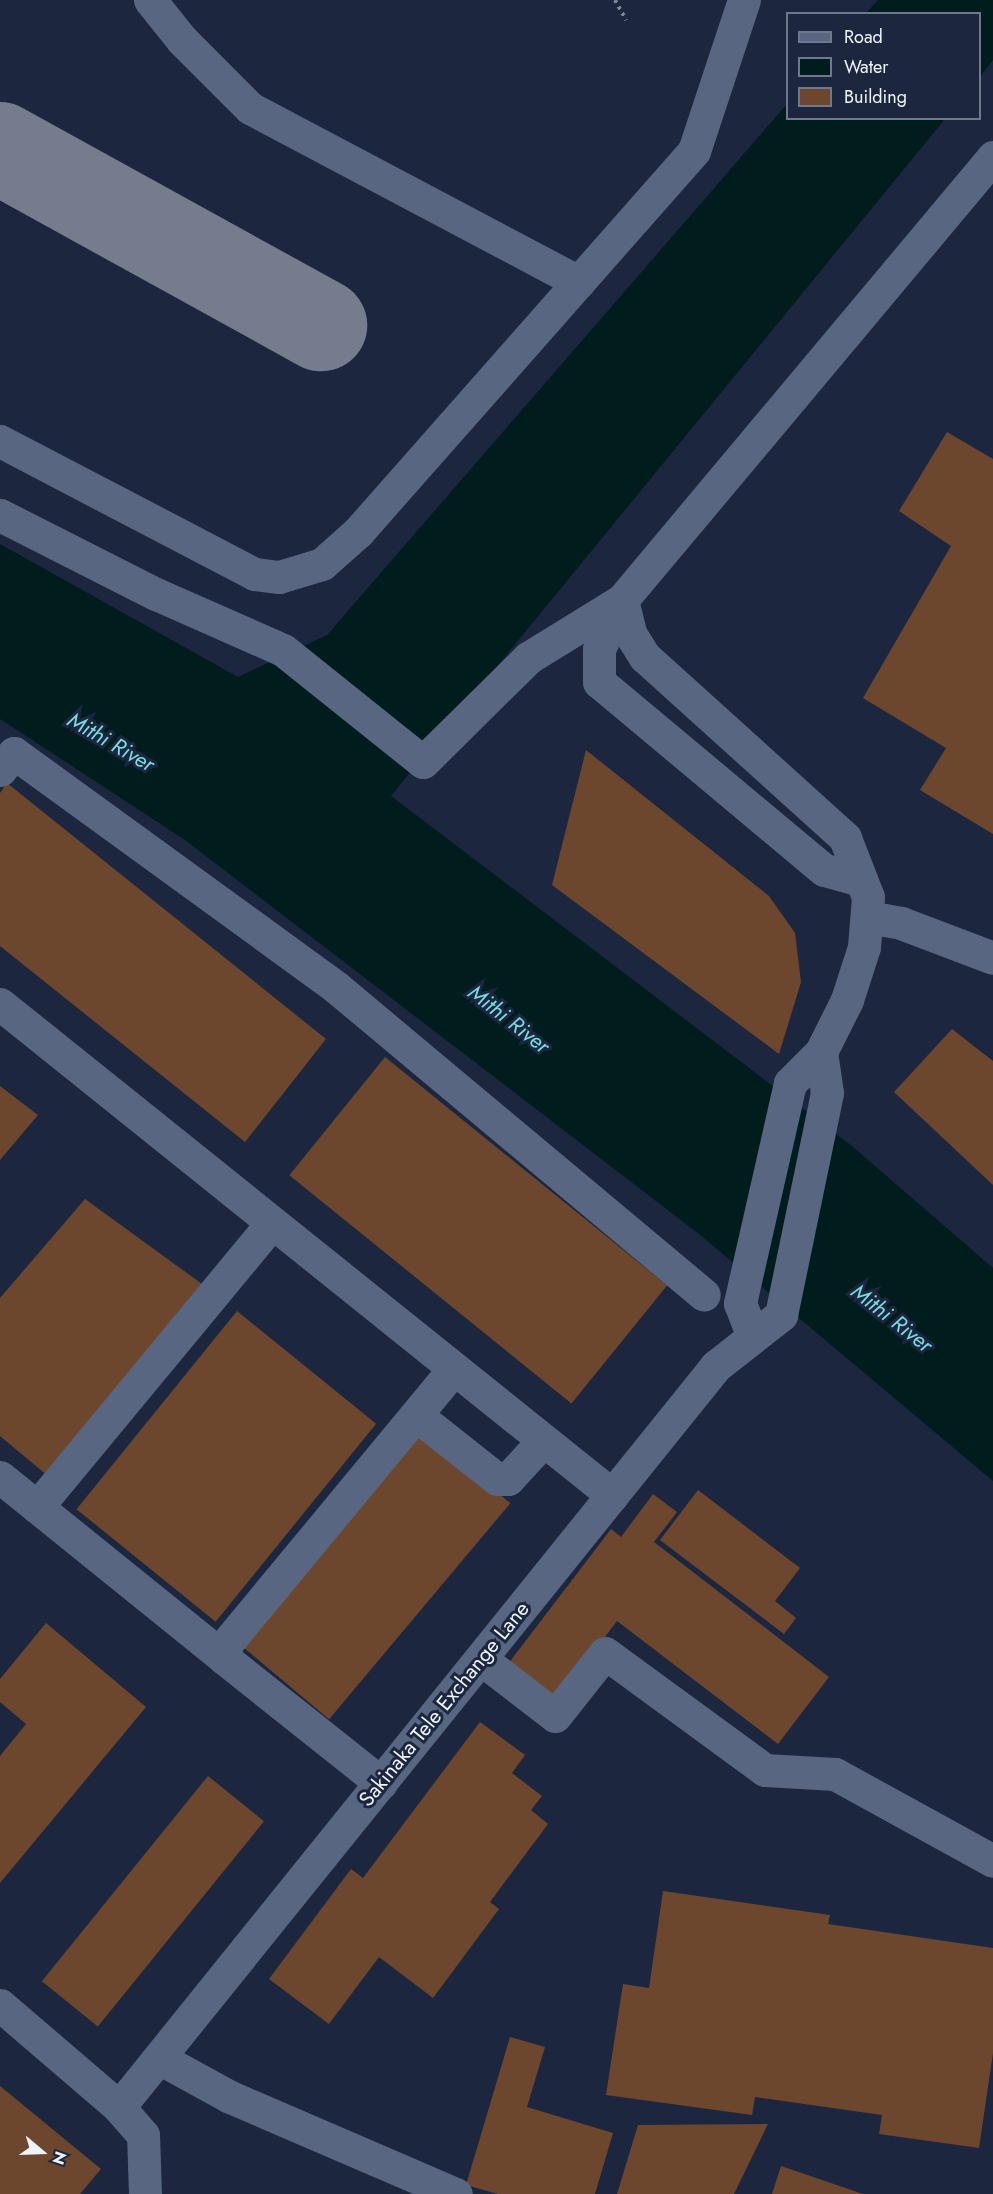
<!DOCTYPE html>
<style>
body{margin:0}
#map{position:relative;width:993px;height:2194px;overflow:hidden;background:#1c273f;font-family:Jost,sans-serif}
div>[style]{position:absolute}
.water>*{inset:0;background:#001c1d}
.taxiway>*{height:92px;margin:-46px;padding:0 46px;transform-origin:46px;border-radius:46px;background:#747c8e}
.building>*{inset:0;background:#6c472e;transform-origin:0 0}
.path>*{height:4px;margin-top:-2px;transform-origin:0;background:repeating-linear-gradient(90deg,#7e8697 0 3px,transparent 0 7.5px)}
.minor>*{height:33px;margin:-16.5px;padding:0 16.5px;transform-origin:16.5px;border-radius:16.5px;background:#586681}
span{translate:-50% -50%;white-space:nowrap;text-align:center;line-height:1.15;-webkit-text-stroke:6px #1c273f;paint-order:stroke}
.street-label{font-size:21px;color:#eef3fc}
.water-label{font-size:22px;color:#79dce2;font-style:italic}
.legend{position:absolute;left:786px;top:12px;width:195px;height:108px;box-sizing:border-box;background:#1c273f;border:2px solid #70798b;margin:0;padding:8px 10px;list-style:none;font-size:18px;color:#eef3fc}
.legend li{display:flex;align-items:center;gap:12px;height:30px}
.legend b{width:30px;border:2px solid #70798b}
.north{position:absolute;left:12px;top:2122px;width:60px;height:60px;-webkit-text-stroke:4px #1c273f;paint-order:stroke;rotate:109deg;font-size:16px;font-weight:700;line-height:24px;text-align:center;color:#eef3fc}
.north::after{content:'';display:block;margin:auto;width:21px;height:27px;background:#eef3fc;clip-path:polygon(50% 0,100% 100%,50% 72%,0 100%)}
</style>
<div id="map">
<div class="water">
<div style="clip-path:polygon(878px 0,993px 0,993px 60px,980px 77px,980px 14px,866px 13px)"></div>
<div style="clip-path:polygon(787px 104px,788px 118px,945px 119px,391px 796px,852px 1146px,993px 1268px,993px 1481px,699px 1234px,185px 840px,0 719px,0 544px,238px 677px,327px 635px)"></div>
</div>
<div class="taxiway">
<div style="left:0;top:148px;width:367px;rotate:28.9deg"></div>
</div>
<div class="building">
<div style="clip-path:polygon(947px 432px,993px 459px,993px 834px,920px 790px,946px 748px,863px 698px,951px 546px,899px 511px)"></div>
<div style="clip-path:polygon(586px 750px,769px 896px,795px 933px,801px 982px,779px 1054px,552px 885px)"></div>
<div style="clip-path:polygon(7px 783px,326px 1039px,245px 1142px,0 946px,0 793px)"></div>
<div style="clip-path:polygon(952px 1029px,993px 1061px,993px 1185px,894px 1092px)"></div>
<div style="left:385px;top:1057px;width:363px;height:152px;rotate:39deg"></div>
<div style="clip-path:polygon(0 1086px,38px 1115px,0 1160px)"></div>
<div style="clip-path:polygon(85px 1199px,202px 1284px,48px 1476px,0 1436px,0 1298px)"></div>
<div style="left:237px;top:1311px;width:179px;height:255px;rotate:39deg"></div>
<div style="left:423px;top:1430px;width:114px;height:282px;rotate:40deg"></div>
<div style="clip-path:polygon(698px 1490px,800px 1568px,775px 1601px,796px 1618px,784px 1634px,660px 1540px)"></div>
<div style="clip-path:polygon(653px 1494px,677px 1512px,654px 1542px,829px 1677px,778px 1744px,617px 1621px,556px 1702px,508px 1664px,611px 1529px,621px 1537px)"></div>
<div style="clip-path:polygon(46px 1623px,146px 1707px,0 1883px,0 1756px,26px 1724px,0 1702px,0 1679px)"></div>
<div style="clip-path:polygon(480px 1722px,525px 1755px,512px 1773px,542px 1796px,531px 1810px,548px 1824px,490px 1902px,499px 1909px,433px 1998px,379px 1957px,329px 2024px,269px 1979px,351px 1869px,363px 1878px)"></div>
<div style="left:208px;top:1776px;width:72px;height:264px;rotate:39deg"></div>
<div style="clip-path:polygon(663px 1891px,830px 1915px,828px 1924px,993px 1948px,993px 2053px,979px 2148px,879px 2134px,882px 2115px,755px 2097px,752px 2115px,606px 2095px,623px 1984px,649px 1988px)"></div>
<div style="clip-path:polygon(510px 2037px,545px 2047px,527px 2107px,613px 2133px,595px 2194px,498px 2194px,466px 2185px)"></div>
<div style="clip-path:polygon(0 2086px,101px 2169px,80px 2194px,0 2194px)"></div>
<div style="clip-path:polygon(768px 2124px,734px 2194px,617px 2194px,638px 2125px)"></div>
<div style="clip-path:polygon(781px 2166px,863px 2194px,772px 2194px)"></div>
</div>
<div class="path">
<div style="left:615px;top:0;width:23px;rotate:61deg"></div>
</div>
<div class="minor">
<div style="left:150px;top:0;width:51px;rotate:51.3deg"></div>
<div style="left:182px;top:40px;width:96px;rotate:45deg"></div>
<div style="left:250px;top:108px;width:372px;rotate:27.9deg"></div>
<div style="left:0;top:441px;width:287px;rotate:27.6deg"></div>
<div style="left:254px;top:574px;width:25px;rotate:7deg"></div>
<div style="left:279px;top:577px;width:45px;rotate:-16.8deg"></div>
<div style="left:322px;top:564px;width:48px;rotate:-41.6deg"></div>
<div style="left:358px;top:532px;width:508px;rotate:-48.59deg"></div>
<div style="left:694px;top:151px;width:159px;rotate:-71.7deg"></div>
<div style="left:0;top:515px;width:175px;rotate:26.9deg"></div>
<div style="left:156px;top:594px;width:139px;rotate:23.8deg"></div>
<div style="left:283px;top:650px;width:179px;rotate:38.7deg"></div>
<div style="left:423px;top:762px;width:148px;rotate:-44.7deg"></div>
<div style="left:528px;top:658px;width:110px;rotate:-31.7deg"></div>
<div style="left:622px;top:600px;width:36px;rotate:76deg"></div>
<div style="left:631px;top:635px;width:26px;rotate:58deg"></div>
<div style="left:645px;top:657px;width:270px;rotate:42.1deg"></div>
<div style="left:845px;top:838px;width:63px;rotate:68.7deg"></div>
<div style="left:868px;top:897px;width:50px;rotate:94.6deg"></div>
<div style="left:864px;top:947px;width:56px;rotate:107.8deg"></div>
<div style="left:847px;top:1000px;width:58px;rotate:116.6deg"></div>
<div style="left:821px;top:1052px;width:44px;rotate:135deg"></div>
<div style="left:790px;top:1083px;width:226px;rotate:102.8deg"></div>
<div style="left:740px;top:1303px;width:34px;rotate:69deg"></div>
<div style="left:0;top:770px;width:22px;rotate:-51deg"></div>
<div style="left:14px;top:753px;width:399px;rotate:36deg"></div>
<div style="left:337px;top:988px;width:478px;rotate:39.9deg"></div>
<div style="left:860px;top:880px;width:37px;rotate:-164deg"></div>
<div style="left:824px;top:870px;width:293px;rotate:-140.1deg"></div>
<div style="left:599px;top:682px;width:33px;rotate:-90deg"></div>
<div style="left:599px;top:649px;width:54px;rotate:-64.9deg"></div>
<div style="left:622px;top:600px;width:578px;rotate:-50.05deg"></div>
<div style="left:868px;top:917px;width:34px;rotate:10deg"></div>
<div style="left:901px;top:923px;width:98px;rotate:20.8deg"></div>
<div style="left:0;top:1004px;width:785px;rotate:38.74deg"></div>
<div style="left:416px;top:1415px;width:103px;rotate:38.3deg"></div>
<div style="left:497px;top:1479px;width:11px"></div>
<div style="left:508px;top:1479px;width:52px;rotate:-47.4deg"></div>
<div style="left:0;top:1477px;width:288px;rotate:38.9deg"></div>
<div style="left:37px;top:1507px;width:366px;rotate:-50.4deg"></div>
<div style="left:481px;top:1659px;width:93px;rotate:37.6deg"></div>
<div style="left:555px;top:1716px;width:80px;rotate:-51.6deg"></div>
<div style="left:605px;top:1653px;width:198px;rotate:36.2deg"></div>
<div style="left:765px;top:1770px;width:70px;rotate:3.3deg"></div>
<div style="left:835px;top:1774px;width:180px;rotate:28.8deg"></div>
<div style="left:381px;top:1783px;width:201px;rotate:-141.5deg"></div>
<div style="left:224px;top:1658px;width:15px;rotate:-79deg"></div>
<div style="left:227px;top:1643px;width:354px;rotate:-50.4deg"></div>
<div style="left:0;top:2005px;width:157px;rotate:40.6deg"></div>
<div style="left:159px;top:2058px;width:79px;rotate:28.8deg"></div>
<div style="left:228px;top:2096px;width:248px;rotate:23.3deg"></div>
<div style="left:145px;top:2194px;width:59px;rotate:-91.9deg"></div>
<div style="left:143px;top:2135px;width:37px;rotate:-131deg"></div>
<div style="left:119px;top:2107px;width:952px;rotate:-51.14deg"></div>
<div style="left:716px;top:1366px;width:83px;rotate:-38.1deg"></div>
<div style="left:781px;top:1315px;width:227px;rotate:-78.3deg"></div>
<div style="left:827px;top:1093px;width:41px;rotate:-98.3deg"></div>
</div>
<div class="street-label">
<span style="left:444px;top:1704px;rotate:-51deg">Sakinaka Tele Exchange Lane</span>
</div>
<div class="water-label">
<span style="left:111px;top:742px;rotate:30deg">Mithi River</span>
<span style="left:509px;top:1019px;rotate:38deg">Mithi River</span>
<span style="left:892px;top:1318px;rotate:38deg">Mithi River</span>
</div>
<ul class="legend">
<li><b style="height:8px;background:#586681"></b>Road</li>
<li><b style="height:16px;background:#001c1d"></b>Water</li>
<li><b style="height:16px;background:#6c472e"></b>Building</li>
</ul>
<div class="north">N</div>
</div>
